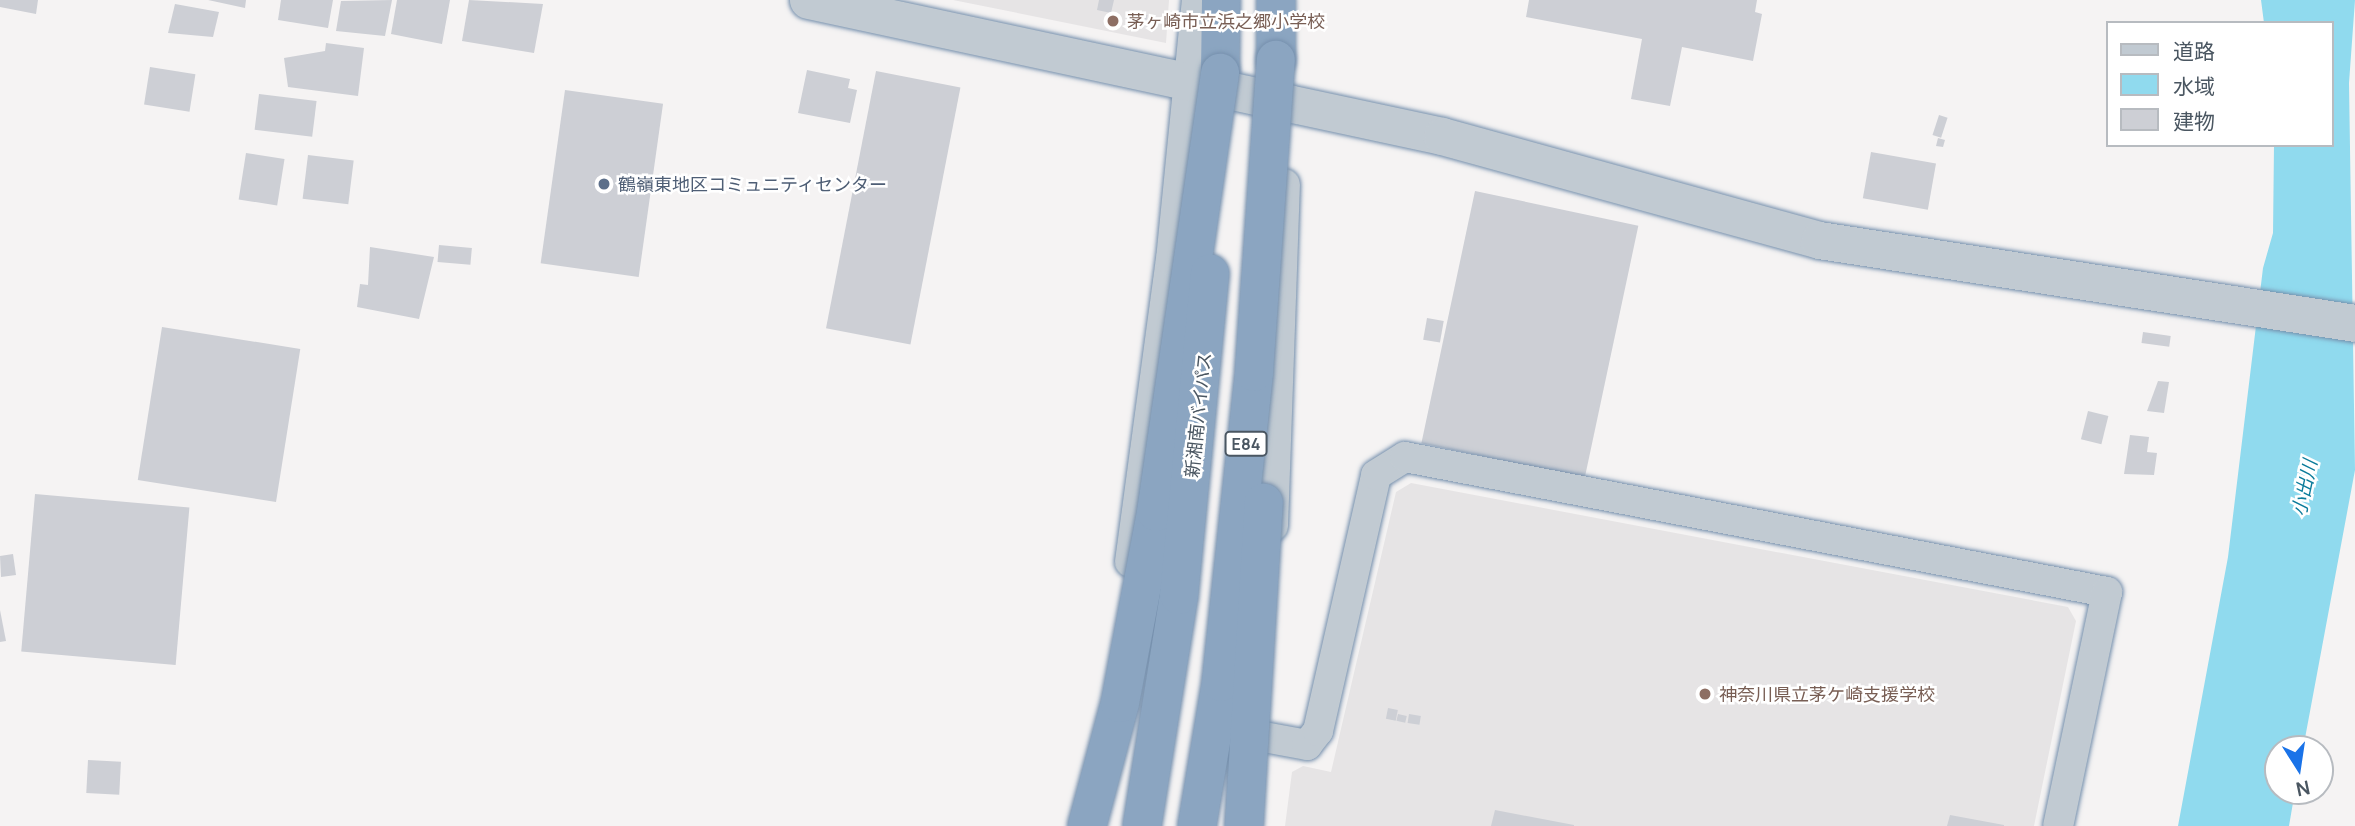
<!DOCTYPE html>
<meta charset="utf-8">
<style>
body{margin:0}
#map{position:relative;width:2355px;height:826px;overflow:hidden;background:#f5f3f3;font-family:Manrope,"Noto Sans JP",sans-serif}
div>[style]{position:absolute}
.education>*{inset:0;background:#e6e4e5}
.water>*{inset:0;background:#90daee}
.building>*{inset:0;background:#cdcfd5;transform-origin:0 0}
.roads{filter:drop-shadow(0 0 2px #7690ad) drop-shadow(0 0 2px #7690ad)}
.minor>*{height:30px;margin:-15px;padding:0 15px;transform-origin:15px;border-radius:15px;background:#c1cad2}
.tertiary>*{height:37px;margin:-18.5px;padding:0 18.5px;transform-origin:18.5px;border-radius:18.5px;background:#c1cad2}
.motorway>*{height:38px;margin:-19px;padding:0 19px;transform-origin:19px;border-radius:19px;background:#8ba5c1}
.bridges{filter:drop-shadow(0 0 2px #7690ad) drop-shadow(0 0 2px #7690ad)}
.motorway-bridge>*{height:38px;margin:-19px;padding:0 19px;transform-origin:19px;border-radius:19px;background:#8ba5c1}
.dots>*{width:19px;height:19px;translate:-50% -50%;box-sizing:border-box;border:4px solid #fff;border-radius:50%}
span{translate:-50% -50%;white-space:nowrap;text-align:center;line-height:1.15;-webkit-text-stroke:5px #fff;paint-order:stroke}
.shield-label span{padding:2px 5px;background:#fff;border:2px solid;border-radius:5px;-webkit-text-stroke-width:0}
.shield-label{font-size:16px;color:#4a5661;font-weight:700}
.education-label{font-size:18px;color:#785e54}
.left{translate:0 -50%;text-align:left}
.service-label{font-size:18px;color:#4e5e75}
.street-label{font-size:18px;color:#4a5661}
.water-label{font-size:19px;color:#0c7c9b;font-style:italic}
.legend{position:absolute;left:2106px;top:21px;width:228px;height:126px;box-sizing:border-box;background:#fff;border:2px solid #b7bbc0;margin:0;padding:9px 12px;list-style:none;font-size:21px;color:#4a5661}
.legend li{display:flex;align-items:center;gap:14px;height:35px}
.legend b{width:35px;border:2px solid #b7bbc0}
.north{position:absolute;left:2264px;top:735px;width:70px;height:70px;box-sizing:border-box;background:#fff;border:2px solid #b7bbc0;border-radius:50%;rotate:168deg;font-size:19px;font-weight:700;line-height:28px;text-align:center;color:#4a5661}
.north::after{content:'';display:block;margin:auto;width:24px;height:32px;background:#1a73e8;clip-path:polygon(50% 0,100% 100%,50% 72%,0 100%)}
</style>
<div id="map">
<div class="education">
<div style="clip-path:polygon(953px 0,1169px 0,1166px 43px)"></div>
<div style="clip-path:polygon(1411px 483px,2068px 607px,2076px 621px,2034px 826px,1285px 826px,1292px 772px,1303px 766px,1331px 772px,1396px 492px)"></div>
</div>
<div class="water">
<div style="clip-path:polygon(2261px 0,2355px 0,2349px 83px,2355px 470px,2303px 749px,2278px 749px,2278px 791px,2295px 791px,2289px 826px,2178px 826px,2228px 557px,2263px 268px,2273px 233px,2274px 145px,2332px 145px,2332px 23px,2264px 23px)"></div>
</div>
<div class="building">
<div style="clip-path:polygon(0 0,38px 0,36px 14px,0 7px)"></div>
<div style="clip-path:polygon(208px 0,246px 0,245px 8px)"></div>
<div style="clip-path:polygon(281px 0,333px 0,328px 28px,278px 20px)"></div>
<div style="clip-path:polygon(392px 0,385px 36px,336px 31px,341px 1px)"></div>
<div style="clip-path:polygon(397px 0,450px 0,442px 44px,391px 34px)"></div>
<div style="clip-path:polygon(469px 0,543px 4px,534px 53px,462px 41px)"></div>
<div style="clip-path:polygon(1099px 0,1114px 0,1111px 13px,1097px 10px)"></div>
<div style="clip-path:polygon(1529px 0,1757px 0,1755px 12px,1762px 14px,1753px 61px,1682px 47px,1670px 106px,1631px 99px,1642px 39px,1526px 17px)"></div>
<div style="clip-path:polygon(175px 4px,219px 12px,213px 37px,168px 33px)"></div>
<div style="left:1130px;top:11px;width:18px;height:11px;rotate:13deg"></div>
<div style="clip-path:polygon(326px 43px,364px 48px,358px 96px,288px 87px,284px 58px,325px 51px)"></div>
<div style="left:150px;top:67px;width:46px;height:38px;rotate:9deg"></div>
<div style="clip-path:polygon(807px 70px,850px 79px,848px 88px,857px 90px,850px 123px,798px 113px)"></div>
<div style="left:876px;top:71px;width:86px;height:262px;rotate:11deg"></div>
<div style="left:565px;top:90px;width:99px;height:175px;rotate:8deg"></div>
<div style="left:259px;top:94px;width:58px;height:36px;rotate:7deg"></div>
<div style="left:1939px;top:115px;width:9px;height:21px;rotate:18deg"></div>
<div style="clip-path:polygon(1938px 138px,1945px 140px,1943px 147px,1936px 146px)"></div>
<div style="left:1871px;top:152px;width:66px;height:47px;rotate:10deg"></div>
<div style="left:246px;top:153px;width:39px;height:47px;rotate:9deg"></div>
<div style="left:308px;top:155px;width:46px;height:44px;rotate:7deg"></div>
<div style="left:1475px;top:191px;width:167px;height:258px;rotate:12deg"></div>
<div style="left:439px;top:245px;width:33px;height:17px;rotate:5deg"></div>
<div style="clip-path:polygon(370px 247px,434px 257px,419px 319px,357px 307px,360px 284px,368px 285px)"></div>
<div style="left:1427px;top:318px;width:17px;height:22px;rotate:10deg"></div>
<div style="left:162px;top:327px;width:140px;height:155px;rotate:9deg"></div>
<div style="left:2143px;top:332px;width:28px;height:11px;rotate:8deg"></div>
<div style="clip-path:polygon(2158px 381px,2169px 382px,2164px 413px,2147px 411px)"></div>
<div style="left:2088px;top:411px;width:21px;height:29px;rotate:14deg"></div>
<div style="clip-path:polygon(2130px 435px,2149px 437px,2147px 452px,2157px 453px,2154px 475px,2124px 474px)"></div>
<div style="left:35px;top:494px;width:155px;height:158px;rotate:5deg"></div>
<div style="clip-path:polygon(13px 554px,16px 575px,1px 577px,0 556px)"></div>
<div style="clip-path:polygon(0 610px,6px 641px,0 642px)"></div>
<div style="left:1388px;top:708px;width:10px;height:11px;rotate:11deg"></div>
<div style="left:1398px;top:714px;width:9px;height:7px;rotate:13deg"></div>
<div style="left:1409px;top:714px;width:12px;height:9px;rotate:9deg"></div>
<div style="left:88px;top:760px;width:33px;height:33px;rotate:3deg"></div>
<div style="clip-path:polygon(1495px 810px,1574px 825px,1574px 826px,1491px 826px)"></div>
<div style="clip-path:polygon(1950px 815px,2004px 825px,2004px 826px,1947px 826px)"></div>
</div>
<div class="roads">
<div class="minor">
<div style="left:1273px;top:526px;width:342px;rotate:-88deg"></div>
<div style="left:1130px;top:562px;width:305px;rotate:-82.3deg"></div>
<div style="left:1171px;top:260px;width:261px;rotate:-84.3deg"></div>
<div style="left:1264px;top:737px;width:44px;rotate:10.5deg"></div>
<div style="left:1307px;top:745px;width:18px;rotate:-52deg"></div>
<div style="left:1318px;top:731px;width:262px;rotate:-77.2deg"></div>
<div style="left:1376px;top:475px;width:34px;rotate:-32deg"></div>
<div style="left:1405px;top:457px;width:715px;rotate:10.89deg"></div>
<div style="left:2107px;top:592px;width:239px;rotate:101.8deg"></div>
</div>
<div class="tertiary">
<div style="left:808px;top:0;width:648px;rotate:12.11deg"></div>
<div style="left:1442px;top:136px;width:391px;rotate:15.4deg"></div>
<div style="left:1819px;top:240px;width:542px;rotate:8.8deg"></div>
</div>
<div class="motorway">
<div style="left:1276px;top:60px;width:60px;rotate:-90deg"></div>
<div style="left:1220px;top:73px;width:73px;rotate:-89.2deg"></div>
</div>
</div>
<div class="bridges">
<div class="motorway-bridge">
<div style="left:1087px;top:826px;width:127px;rotate:-75deg"></div>
<div style="left:1120px;top:703px;width:194px;rotate:-79.3deg"></div>
<div style="left:1156px;top:512px;width:444px;rotate:-81.7deg"></div>
<div style="left:1142px;top:826px;width:234px;rotate:-80.9deg"></div>
<div style="left:1179px;top:595px;width:323px;rotate:-84.5deg"></div>
<div style="left:1197px;top:826px;width:146px;rotate:-80.5deg"></div>
<div style="left:1221px;top:682px;width:312px;rotate:-83.9deg"></div>
<div style="left:1254px;top:372px;width:313px;rotate:-86deg"></div>
<div style="left:1244px;top:826px;width:324px;rotate:-86.5deg"></div>
</div>
</div>
<div class="dots">
<div style="left:1113px;top:21px;background:#8d6e63"></div>
<div style="left:604px;top:184px;background:#5c6f8a"></div>
<div style="left:1705px;top:694px;background:#8d6e63"></div>
</div>
<div class="shield-label">
<span style="left:1246px;top:444px">E84</span>
</div>
<div class="education-label">
<span class="left" style="left:1127px;top:21px">茅ヶ崎市立浜之郷小学校</span>
<span class="left" style="left:1719px;top:694px">神奈川県立茅ケ崎支援学校</span>
</div>
<div class="service-label">
<span class="left" style="left:618px;top:184px">鶴嶺東地区コミュニティセンター</span>
</div>
<div class="street-label">
<span style="left:1198px;top:415px;rotate:-84deg">新湘南バイパス</span>
</div>
<div class="water-label">
<span style="left:2305px;top:488px;rotate:-78deg">小出川</span>
</div>
<ul class="legend">
<li><b style="height:9px;background:#c1cad2"></b>道路</li>
<li><b style="height:19px;background:#90daee"></b>水域</li>
<li><b style="height:19px;background:#cdcfd5"></b>建物</li>
</ul>
<div class="north">N</div>
</div>
